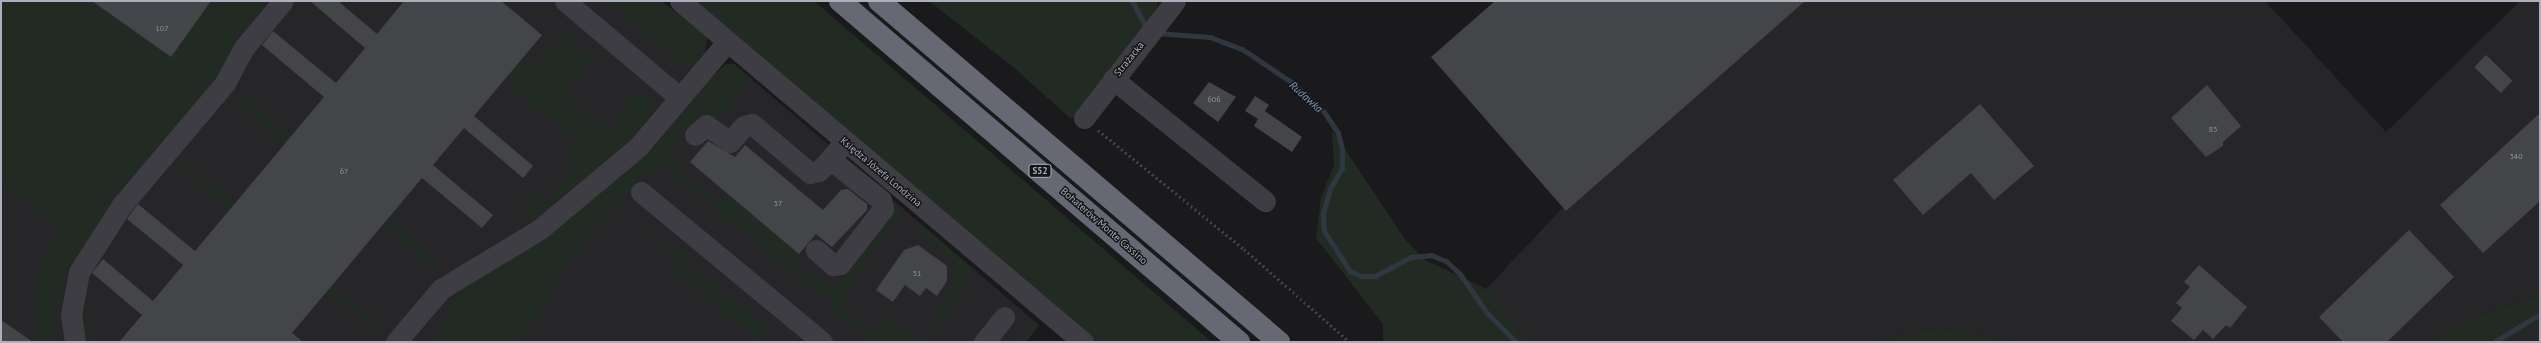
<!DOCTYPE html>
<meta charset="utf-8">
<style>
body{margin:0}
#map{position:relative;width:2541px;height:343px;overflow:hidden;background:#1a1a1c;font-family:"PT Sans",sans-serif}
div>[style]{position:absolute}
.built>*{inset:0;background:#262629}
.green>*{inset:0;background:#212b23;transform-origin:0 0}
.stream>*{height:5px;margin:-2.5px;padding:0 2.5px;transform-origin:2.5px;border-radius:2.5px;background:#2f3841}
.building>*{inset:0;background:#444549;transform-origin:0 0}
.path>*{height:2.5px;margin-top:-1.25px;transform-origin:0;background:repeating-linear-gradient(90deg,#414249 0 2px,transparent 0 5px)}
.minor>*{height:21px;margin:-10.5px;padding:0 10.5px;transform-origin:10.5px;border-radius:10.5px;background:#3d3d43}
.highway>*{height:22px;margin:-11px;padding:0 11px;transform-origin:11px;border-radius:11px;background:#666973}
span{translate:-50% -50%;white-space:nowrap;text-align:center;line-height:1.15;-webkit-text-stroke:3px #151517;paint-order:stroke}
.number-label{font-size:8px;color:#92959f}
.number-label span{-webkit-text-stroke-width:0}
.shield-label span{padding:1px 3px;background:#151517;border:1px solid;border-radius:3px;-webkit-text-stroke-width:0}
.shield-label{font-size:9px;color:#acb0bc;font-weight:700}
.street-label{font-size:10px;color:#acb0bc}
.water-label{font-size:11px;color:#839bb8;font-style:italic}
.frame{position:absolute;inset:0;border:2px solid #acb0bc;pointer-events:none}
</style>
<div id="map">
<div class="built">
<div style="clip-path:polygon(1px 1px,631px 1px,722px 79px,734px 64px,1039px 325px,1026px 342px,1px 342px)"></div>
<div style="clip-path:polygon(1768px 1px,2265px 1px,2386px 132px,2520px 1px,2539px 1px,2540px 295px,2469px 318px,2430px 342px,2020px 342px,1938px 328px,1870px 342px,1529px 342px,1486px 289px,1691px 72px)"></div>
<div style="clip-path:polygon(2540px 320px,2540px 342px,2507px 342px)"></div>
</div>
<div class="green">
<div style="clip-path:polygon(1px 1px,92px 1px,171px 57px,211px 1px,268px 1px,234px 43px,221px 73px,68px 269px,61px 301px,51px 312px,54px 342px,38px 342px,36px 268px,63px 229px,1px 185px)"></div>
<div style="clip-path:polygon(604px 1px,661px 1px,707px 36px,705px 53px,689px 70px)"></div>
<div style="clip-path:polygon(690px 1px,814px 1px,1212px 342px,1096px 342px)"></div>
<div style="clip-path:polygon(929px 1px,1158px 1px,1154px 16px,1077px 117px,1070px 118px,1012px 66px)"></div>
<div style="clip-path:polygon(566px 30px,573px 35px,569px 40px,586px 55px,590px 50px,597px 56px,565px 94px,608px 130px,640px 91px,652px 101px,654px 110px,631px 140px,531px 220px,524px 215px,523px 208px,534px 194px,540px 193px,548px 199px,577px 163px,567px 155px,578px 141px,504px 80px,522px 59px,533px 68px)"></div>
<div style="clip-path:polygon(726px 64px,734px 64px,752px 79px,712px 126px,699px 116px,668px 153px,685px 168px,684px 174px,720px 203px,729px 194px,799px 254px,795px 266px,807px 276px,814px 272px,834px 289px,860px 259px,860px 251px,894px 201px,904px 209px,839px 303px,872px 331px,883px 317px,922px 342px,940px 316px,935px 309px,959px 271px,952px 258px,921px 235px,916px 226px,920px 223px,973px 269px,967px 278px,970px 280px,926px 342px,872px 342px,831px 310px,834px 301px,796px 279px,794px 274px,660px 163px,652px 173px,647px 169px,556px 278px,562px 284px,516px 342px,436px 342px,449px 307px,463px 290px,549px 232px)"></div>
<div style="left:239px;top:93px;width:68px;height:10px;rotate:40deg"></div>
<div style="clip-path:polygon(1332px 130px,1405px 239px,1425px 260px,1486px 289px,1529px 342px,1383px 342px,1383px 324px,1316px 238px,1321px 198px,1334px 165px)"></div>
<div style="left:182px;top:159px;width:70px;height:10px;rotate:40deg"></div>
<div style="clip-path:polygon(389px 218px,439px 261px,434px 268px,382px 226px)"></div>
<div style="clip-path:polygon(652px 232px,684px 253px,687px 262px,766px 325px,764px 335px,758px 340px,671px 268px,678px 258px,649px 234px)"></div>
<div style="left:333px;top:285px;width:68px;height:9px;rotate:40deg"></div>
<div style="clip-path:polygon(2540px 295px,2540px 320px,2507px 342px,2430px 342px,2469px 318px)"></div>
<div style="clip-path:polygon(86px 314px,92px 316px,93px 320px,84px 332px,95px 342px,84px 342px,82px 318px)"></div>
<div style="clip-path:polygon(1035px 322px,1039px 325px,1026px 342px,1018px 342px)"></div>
<div style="clip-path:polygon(1938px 328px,2020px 342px,1870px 342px)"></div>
</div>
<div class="stream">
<div style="left:1132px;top:1px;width:30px;rotate:62deg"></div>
<div style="left:1157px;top:33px;width:53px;rotate:4.3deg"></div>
<div style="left:1210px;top:37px;width:34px;rotate:21deg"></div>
<div style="left:1242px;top:49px;width:63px;rotate:33.9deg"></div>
<div style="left:1294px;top:84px;width:41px;rotate:43deg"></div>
<div style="left:1324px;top:112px;width:25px;rotate:56deg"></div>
<div style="left:1338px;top:133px;width:16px;rotate:76deg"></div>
<div style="left:1342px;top:149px;width:19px;rotate:90deg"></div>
<div style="left:1342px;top:168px;width:24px;rotate:120deg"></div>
<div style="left:1330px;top:189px;width:26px;rotate:106deg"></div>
<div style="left:1323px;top:214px;width:17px;rotate:87deg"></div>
<div style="left:1324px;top:231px;width:48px;rotate:57deg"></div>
<div style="left:1350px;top:271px;width:12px;rotate:24deg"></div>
<div style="left:1361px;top:276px;width:14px"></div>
<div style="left:1375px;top:276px;width:40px;rotate:-28deg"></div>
<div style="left:1410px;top:257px;width:21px;rotate:-5deg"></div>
<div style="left:1431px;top:255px;width:16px;rotate:22deg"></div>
<div style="left:1446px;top:261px;width:19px;rotate:43deg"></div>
<div style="left:1460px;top:274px;width:47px;rotate:55.3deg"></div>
<div style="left:1487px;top:313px;width:41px;rotate:45deg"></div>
<div style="left:2494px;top:342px;width:54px;rotate:-31.3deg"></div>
</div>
<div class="building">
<div style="clip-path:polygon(92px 1px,211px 1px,171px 57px)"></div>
<div style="clip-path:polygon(310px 1px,338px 1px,377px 34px,404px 1px,501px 1px,542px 35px,474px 116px,533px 166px,523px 178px,464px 128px,433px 165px,493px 215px,482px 228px,422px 178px,292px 333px,303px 342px,119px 342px,142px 315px,92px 273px,103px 259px,153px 301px,183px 265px,127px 219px,132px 212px,138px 204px,195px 251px,324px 97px,262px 45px,273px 31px,336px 83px,365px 48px)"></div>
<div style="clip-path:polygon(1495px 1px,1805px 1px,1566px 211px,1431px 57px)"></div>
<div style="left:2486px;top:55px;width:37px;height:17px;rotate:44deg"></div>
<div style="clip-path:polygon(1209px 82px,1236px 97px,1218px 122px,1193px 103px)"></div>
<div style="clip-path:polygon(2207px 85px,2241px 126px,2223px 142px,2223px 146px,2206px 157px,2171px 118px)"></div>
<div style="clip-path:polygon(1255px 96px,1269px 105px,1265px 111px,1302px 137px,1292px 152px,1254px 126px,1258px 119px,1245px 111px)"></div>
<div style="clip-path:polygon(1980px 104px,2034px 166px,1994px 200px,1971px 173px,1923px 215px,1893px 180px)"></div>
<div style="clip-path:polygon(2540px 113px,2540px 201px,2483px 253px,2440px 205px)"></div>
<div style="clip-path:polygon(708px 141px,735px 157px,745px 145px,823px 210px,841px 190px,848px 189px,867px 204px,867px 210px,832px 247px,816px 234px,799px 254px,690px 162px)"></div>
<div style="clip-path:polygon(2409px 230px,2454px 277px,2387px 342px,2343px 342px,2319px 317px)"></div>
<div style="clip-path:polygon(918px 245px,947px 266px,947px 281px,937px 296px,926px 288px,920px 296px,905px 285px,893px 302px,876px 290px,904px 250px)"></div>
<div style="clip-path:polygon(2199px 265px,2247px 307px,2230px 328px,2226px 325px,2213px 339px,2203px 330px,2194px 340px,2171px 321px,2182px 308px,2176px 303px,2190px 287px,2184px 282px)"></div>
<div style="clip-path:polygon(1px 320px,33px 342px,1px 342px)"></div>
</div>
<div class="path">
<div style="left:1098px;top:130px;width:188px;rotate:39.2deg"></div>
<div style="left:1244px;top:249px;width:141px;rotate:41.3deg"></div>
</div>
<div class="minor">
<div style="left:565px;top:1px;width:150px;rotate:40.1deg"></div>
<div style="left:680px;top:1px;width:528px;rotate:40.24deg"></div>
<div style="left:1113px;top:79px;width:195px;rotate:38.8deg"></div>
<div style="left:1084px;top:118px;width:148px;rotate:-52.1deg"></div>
<div style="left:695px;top:135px;width:15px;rotate:-42deg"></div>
<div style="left:706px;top:125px;width:29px;rotate:35deg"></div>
<div style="left:730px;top:142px;width:21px;rotate:-49deg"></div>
<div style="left:744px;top:126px;width:8px;rotate:-14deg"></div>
<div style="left:752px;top:124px;width:76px;rotate:40.2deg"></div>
<div style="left:810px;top:173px;width:9px;rotate:-13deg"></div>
<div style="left:819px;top:171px;width:16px;rotate:-47deg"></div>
<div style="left:641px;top:192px;width:235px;rotate:39.6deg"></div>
<div style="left:816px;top:250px;width:23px;rotate:41deg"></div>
<div style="left:833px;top:265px;width:7px;rotate:-8deg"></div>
<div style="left:840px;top:264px;width:70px;rotate:-52deg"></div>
<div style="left:883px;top:209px;width:9px;rotate:-103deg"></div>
<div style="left:881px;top:200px;width:65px;rotate:-141.2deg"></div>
<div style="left:830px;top:159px;width:23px;rotate:-50deg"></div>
<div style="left:75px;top:342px;width:27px;rotate:-98deg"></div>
<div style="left:71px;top:315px;width:44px;rotate:-79.5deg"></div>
<div style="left:79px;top:272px;width:80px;rotate:-57.3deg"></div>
<div style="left:122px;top:205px;width:160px;rotate:-49.8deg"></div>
<div style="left:225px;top:83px;width:38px;rotate:-62deg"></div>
<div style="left:243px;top:49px;width:62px;rotate:-50.2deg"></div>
<div style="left:396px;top:342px;width:70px;rotate:-49.7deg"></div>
<div style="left:441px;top:289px;width:116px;rotate:-31.2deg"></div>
<div style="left:540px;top:229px;width:128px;rotate:-39.9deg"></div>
<div style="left:638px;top:147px;width:138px;rotate:-49.7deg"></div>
<div style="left:984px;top:342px;width:32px;rotate:-51deg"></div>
</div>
<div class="highway">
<div style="left:840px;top:1px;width:525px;rotate:40.52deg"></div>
<div style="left:879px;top:1px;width:526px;rotate:40.45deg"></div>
</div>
<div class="number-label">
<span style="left:162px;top:29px">107</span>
<span style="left:1214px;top:100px">606</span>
<span style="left:2213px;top:130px">83</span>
<span style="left:2516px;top:157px">340</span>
<span style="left:344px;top:172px">67</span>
<span style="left:778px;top:204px">57</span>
<span style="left:917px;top:274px">51</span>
</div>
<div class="shield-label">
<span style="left:1040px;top:171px">S52</span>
</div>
<div class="street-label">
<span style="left:1129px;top:59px;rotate:-51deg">Strażacka</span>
<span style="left:881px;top:172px;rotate:40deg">Księdza Józefa Londzina</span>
<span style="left:1104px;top:226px;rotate:41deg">Bohaterów Monte Cassino</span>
</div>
<div class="water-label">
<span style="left:1306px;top:97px;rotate:42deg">Rudawka</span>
</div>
<div class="frame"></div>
</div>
